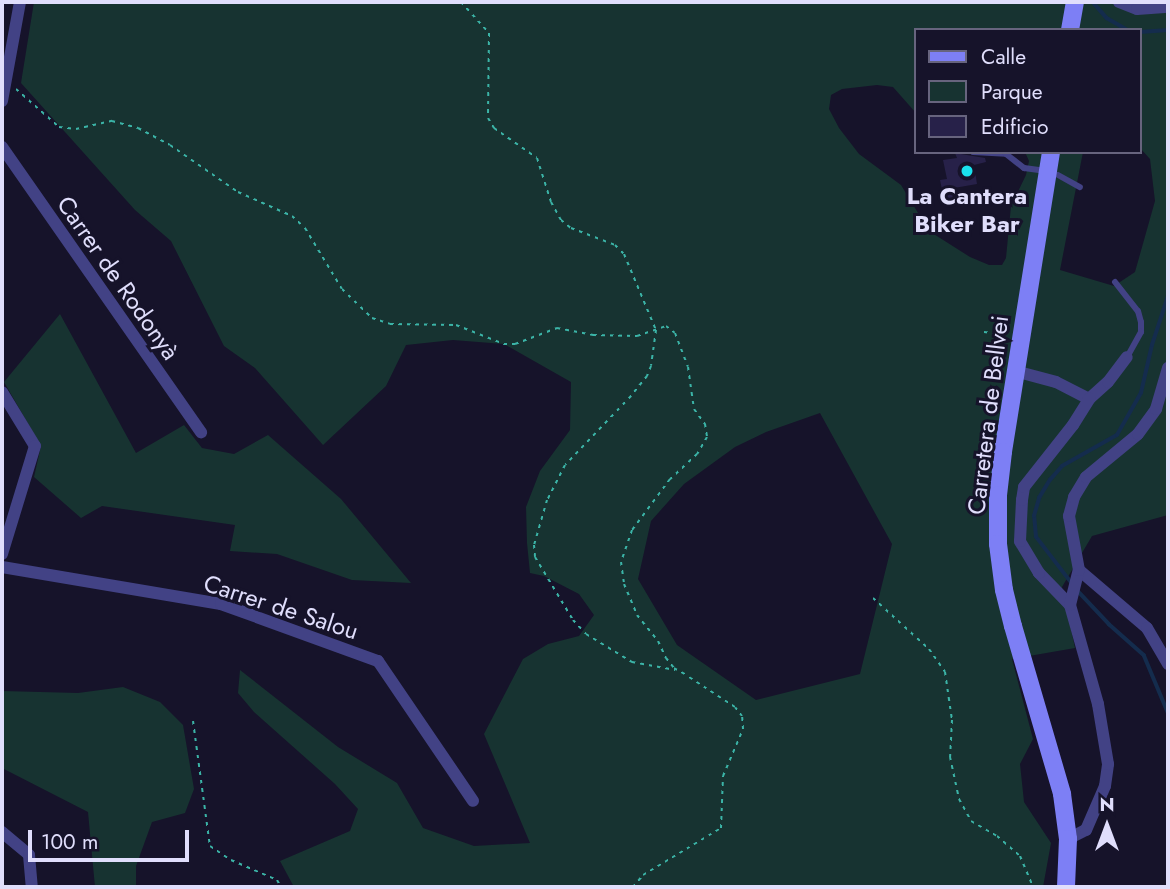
<!DOCTYPE html>
<meta charset="utf-8">
<style>
body{margin:0}
#map{position:relative;width:1170px;height:889px;overflow:hidden;background:#16132a;font-family:Jost,sans-serif}
div>[style]{position:absolute}
.green>*{inset:0;background:#173331}
.stream>*{height:3.5px;margin:-1.75px;padding:0 1.75px;transform-origin:1.75px;border-radius:1.75px;background:#142c4d}
.building>*{inset:0;background:#272149}
.path>*{height:2px;margin-top:-1px;transform-origin:0;background:repeating-linear-gradient(90deg,#3bb4a7 0 3.5px,transparent 0 8.5px)}
.service>*{height:6px;margin:-3px;padding:0 3px;transform-origin:3px;border-radius:3px;background:#424285}
.minor>*{height:12px;margin:-6px;padding:0 6px;transform-origin:6px;border-radius:6px;background:#424285}
.secondary>*{height:18px;margin:-9px;padding:0 9px;transform-origin:9px;border-radius:9px;background:#7d7ff5}
.dots>*{width:19px;height:19px;translate:-50% -50%;box-sizing:border-box;border:4px solid #16132a;border-radius:50%}
span{translate:-50% -50%;white-space:nowrap;text-align:center;line-height:1.15;-webkit-text-stroke:6px #16132a;paint-order:stroke}
.poi-label{font-size:24px;color:#e0defc;font-weight:700}
.street-label{font-size:24px;color:#e0defc}
.frame{position:absolute;inset:0;border:4px solid #e0defc;pointer-events:none}
.legend{position:absolute;left:914px;top:28px;width:228px;height:126px;box-sizing:border-box;background:#16132a;border:2px solid #67647e;margin:0;padding:9px 12px;list-style:none;font-size:21px;color:#e0defc}
.legend li{display:flex;align-items:center;gap:14px;height:35px}
.legend b{width:35px;border:2px solid #67647e}
.north{position:absolute;left:1072px;top:791px;width:70px;height:70px;-webkit-text-stroke:5px #16132a;paint-order:stroke;rotate:0deg;font-size:19px;font-weight:700;line-height:28px;text-align:center;color:#e0defc}
.north::after{content:'';display:block;margin:auto;width:24px;height:32px;background:#e0defc;clip-path:polygon(50% 0,100% 100%,50% 72%,0 100%)}
.scale{position:absolute;left:28px;top:830px;width:161px;height:32px;box-sizing:border-box;border:4px solid #e0defc;border-top:0;padding-left:9px;font-size:21px;line-height:24px;white-space:nowrap;color:#e0defc;-webkit-text-stroke:5px #16132a;paint-order:stroke}
</style>
<div id="map">
<div class="green">
<div style="clip-path:polygon(evenodd,34px 2px,1168px 2px,1168px 515px,1092px 536px,1062px 587px,1075px 648px,1012px 659px,1033px 739px,1020px 764px,1024px 802px,1051px 843px,1043px 887px,294px 887px,280px 861px,350px 831px,358px 809px,335px 784px,254px 712px,238px 693px,240px 670px,338px 747px,397px 783px,423px 828px,474px 846px,530px 843px,484px 734px,523px 659px,548px 644px,579px 636px,594px 615px,579px 594px,544px 576px,530px 573px,527px 543px,526px 507px,540px 471px,570px 430px,571px 382px,504px 344px,453px 340px,406px 345px,386px 386px,323px 445px,255px 368px,224px 346px,171px 241px,135px 210px,21px 83px,34px 2px,916px 30px,1140px 30px,1140px 148px,1150px 159px,1155px 201px,1135px 272px,1114px 286px,1060px 270px,1083px 152px,1025px 152px,1029px 161px,1026px 175px,1011px 206px,1006px 258px,1002px 265px,989px 265px,970px 257px,929px 231px,901px 185px,859px 154px,839px 128px,829px 109px,831px 95px,842px 89px,877px 85px,893px 87px,916px 113px,916px 30px,34px 2px,820px 413px,892px 544px,860px 674px,756px 700px,677px 645px,638px 579px,651px 521px,684px 484px,735px 447px,766px 432px,820px 413px)"></div>
<div style="clip-path:polygon(60px 314px,136px 453px,184px 425px,202px 448px,234px 454px,268px 435px,341px 499px,411px 583px,352px 580px,277px 554px,230px 551px,235px 525px,102px 506px,81px 518px,34px 477px,41px 446px,4px 382px)"></div>
<div style="clip-path:polygon(123px 687px,160px 702px,183px 725px,194px 789px,185px 813px,152px 822px,136px 866px,136px 887px,95px 887px,88px 812px,2px 768px,2px 691px,78px 693px)"></div>
</div>
<div class="stream">
<div style="left:1093px;top:2px;width:21px;rotate:49deg"></div>
<div style="left:1107px;top:18px;width:24px;rotate:30deg"></div>
<div style="left:1140px;top:32px;width:28px;rotate:-4deg"></div>
<div style="left:1072px;top:584px;width:59px;rotate:-127.5deg"></div>
<div style="left:1036px;top:537px;width:21px;rotate:-95deg"></div>
<div style="left:1034px;top:516px;width:19px;rotate:-74deg"></div>
<div style="left:1039px;top:498px;width:21px;rotate:-59deg"></div>
<div style="left:1050px;top:480px;width:18px;rotate:-49deg"></div>
<div style="left:1062px;top:466px;width:63px;rotate:-29.4deg"></div>
<div style="left:1117px;top:435px;width:48px;rotate:-60.3deg"></div>
<div style="left:1141px;top:393px;width:49px;rotate:-77.1deg"></div>
<div style="left:1152px;top:345px;width:52px;rotate:-71.9deg"></div>
<div style="left:1077px;top:590px;width:47px;rotate:46.7deg"></div>
<div style="left:1109px;top:624px;width:47px;rotate:41.5deg"></div>
<div style="left:1144px;top:655px;width:62px;rotate:67.2deg"></div>
</div>
<div class="building">
<div style="clip-path:polygon(955px 153px,985px 158px,986px 162px,974px 165px,977px 184px,954px 188px,956px 197px,944px 199px,940px 180px,947px 179px,943px 160px,957px 158px)"></div>
</div>
<div class="path">
<div style="left:461px;top:2px;width:42px;rotate:47.9deg"></div>
<div style="left:489px;top:33px;width:85px;rotate:90.7deg"></div>
<div style="left:488px;top:118px;width:12px;rotate:59deg"></div>
<div style="left:494px;top:128px;width:52px;rotate:34.9deg"></div>
<div style="left:537px;top:158px;width:46px;rotate:72.3deg"></div>
<div style="left:551px;top:202px;width:21px;rotate:61deg"></div>
<div style="left:561px;top:220px;width:13px;rotate:39deg"></div>
<div style="left:571px;top:228px;width:47px;rotate:21.1deg"></div>
<div style="left:615px;top:245px;width:13px;rotate:45deg"></div>
<div style="left:624px;top:254px;width:82px;rotate:67.2deg"></div>
<div style="left:656px;top:330px;width:36px;rotate:98deg"></div>
<div style="left:651px;top:366px;width:11px;rotate:112deg"></div>
<div style="left:647px;top:376px;width:26px;rotate:129deg"></div>
<div style="left:631px;top:396px;width:95px;rotate:133.7deg"></div>
<div style="left:565px;top:465px;width:39px;rotate:117deg"></div>
<div style="left:547px;top:500px;width:47px;rotate:106.1deg"></div>
<div style="left:534px;top:545px;width:12px;rotate:85deg"></div>
<div style="left:535px;top:557px;width:74px;rotate:58.9deg"></div>
<div style="left:573px;top:620px;width:19px;rotate:47deg"></div>
<div style="left:586px;top:634px;width:54px;rotate:31.3deg"></div>
<div style="left:632px;top:662px;width:44px;rotate:10.5deg"></div>
<div style="left:16px;top:89px;width:57px;rotate:41.5deg"></div>
<div style="left:59px;top:127px;width:17px;rotate:7deg"></div>
<div style="left:76px;top:129px;width:37px;rotate:-13deg"></div>
<div style="left:112px;top:121px;width:27px;rotate:15deg"></div>
<div style="left:138px;top:128px;width:36px;rotate:28deg"></div>
<div style="left:170px;top:145px;width:83px;rotate:34.7deg"></div>
<div style="left:238px;top:192px;width:59px;rotate:24deg"></div>
<div style="left:292px;top:216px;width:18px;rotate:43deg"></div>
<div style="left:305px;top:228px;width:71px;rotate:58.8deg"></div>
<div style="left:342px;top:289px;width:42px;rotate:44deg"></div>
<div style="left:372px;top:318px;width:19px;rotate:18deg"></div>
<div style="left:390px;top:324px;width:66px;rotate:0.9deg"></div>
<div style="left:456px;top:325px;width:52px;rotate:21.6deg"></div>
<div style="left:504px;top:344px;width:11px"></div>
<div style="left:515px;top:344px;width:45px;rotate:-20.9deg"></div>
<div style="left:557px;top:328px;width:37px;rotate:11deg"></div>
<div style="left:593px;top:335px;width:44px;rotate:1.3deg"></div>
<div style="left:637px;top:336px;width:31px;rotate:-19deg"></div>
<div style="left:666px;top:326px;width:11px;rotate:38deg"></div>
<div style="left:675px;top:333px;width:36px;rotate:69deg"></div>
<div style="left:688px;top:367px;width:42px;rotate:81.9deg"></div>
<div style="left:694px;top:409px;width:19px;rotate:54deg"></div>
<div style="left:705px;top:424px;width:13px;rotate:81deg"></div>
<div style="left:707px;top:437px;width:20px;rotate:120deg"></div>
<div style="left:697px;top:454px;width:37px;rotate:137deg"></div>
<div style="left:670px;top:479px;width:64px;rotate:126.7deg"></div>
<div style="left:632px;top:530px;width:34px;rotate:109deg"></div>
<div style="left:621px;top:562px;width:22px;rotate:82deg"></div>
<div style="left:624px;top:584px;width:34px;rotate:67deg"></div>
<div style="left:637px;top:615px;width:33px;rotate:51deg"></div>
<div style="left:658px;top:641px;width:19px;rotate:65deg"></div>
<div style="left:666px;top:658px;width:13px;rotate:51deg"></div>
<div style="left:674px;top:668px;width:13px;rotate:29deg"></div>
<div style="left:984px;top:332px;width:23px;rotate:7deg"></div>
<div style="left:873px;top:598px;width:76px;rotate:42.3deg"></div>
<div style="left:929px;top:649px;width:28px;rotate:55deg"></div>
<div style="left:945px;top:672px;width:49px;rotate:81.7deg"></div>
<div style="left:952px;top:720px;width:37px;rotate:93deg"></div>
<div style="left:950px;top:757px;width:43px;rotate:77.9deg"></div>
<div style="left:959px;top:799px;width:25px;rotate:61deg"></div>
<div style="left:971px;top:821px;width:30px;rotate:30deg"></div>
<div style="left:997px;top:836px;width:30px;rotate:41deg"></div>
<div style="left:1020px;top:856px;width:34px;rotate:67deg"></div>
<div style="left:193px;top:721px;width:126px;rotate:82.3deg"></div>
<div style="left:210px;top:846px;width:25px;rotate:34deg"></div>
<div style="left:231px;top:860px;width:50px;rotate:23.5deg"></div>
<div style="left:277px;top:880px;width:8px;rotate:60deg"></div>
<div style="left:633px;top:887px;width:16px;rotate:-50deg"></div>
<div style="left:643px;top:875px;width:91px;rotate:-31.1deg"></div>
<div style="left:721px;top:828px;width:52px;rotate:-87.8deg"></div>
<div style="left:723px;top:776px;width:51px;rotate:-66.9deg"></div>
<div style="left:743px;top:729px;width:13px;rotate:-94deg"></div>
<div style="left:742px;top:716px;width:11px;rotate:-128deg"></div>
<div style="left:735px;top:707px;width:59px;rotate:-146.9deg"></div>
</div>
<div class="service">
<div style="left:973px;top:152px;width:33px;rotate:3deg"></div>
<div style="left:1006px;top:154px;width:23px;rotate:38deg"></div>
<div style="left:1024px;top:168px;width:15px;rotate:8deg"></div>
<div style="left:1058px;top:175px;width:25px;rotate:29deg"></div>
<div style="left:1115px;top:282px;width:37px;rotate:52deg"></div>
<div style="left:1138px;top:311px;width:11px;rotate:75deg"></div>
<div style="left:1141px;top:322px;width:10px;rotate:90deg"></div>
<div style="left:1141px;top:332px;width:29px;rotate:119deg"></div>
</div>
<div class="minor">
<div style="left:1119px;top:2px;width:19px;rotate:21deg"></div>
<div style="left:1137px;top:9px;width:31px;rotate:-4deg"></div>
<div style="left:2px;top:101px;width:101px;rotate:-79.7deg"></div>
<div style="left:2px;top:147px;width:348px;rotate:55.1deg"></div>
<div style="left:1015px;top:371px;width:42px;rotate:15deg"></div>
<div style="left:1056px;top:382px;width:37px;rotate:27deg"></div>
<div style="left:1089px;top:399px;width:25px;rotate:-42deg"></div>
<div style="left:1108px;top:382px;width:31px;rotate:-53deg"></div>
<div style="left:2px;top:392px;width:63px;rotate:58.6deg"></div>
<div style="left:35px;top:446px;width:113px;rotate:107deg"></div>
<div style="left:2px;top:567px;width:222px;rotate:9.6deg"></div>
<div style="left:221px;top:604px;width:167px;rotate:20deg"></div>
<div style="left:378px;top:661px;width:169px;rotate:55.8deg"></div>
<div style="left:1079px;top:570px;width:89px;rotate:40.5deg"></div>
<div style="left:1147px;top:628px;width:42px;rotate:59.7deg"></div>
<div style="left:1070px;top:605px;width:45px;rotate:-134.1deg"></div>
<div style="left:1039px;top:573px;width:37px;rotate:-121deg"></div>
<div style="left:1020px;top:541px;width:41px;rotate:-87.2deg"></div>
<div style="left:1022px;top:500px;width:13px;rotate:-81deg"></div>
<div style="left:1024px;top:487px;width:79px;rotate:-51.7deg"></div>
<div style="left:1073px;top:425px;width:31px;rotate:-58deg"></div>
<div style="left:2px;top:832px;width:35px;rotate:40deg"></div>
<div style="left:29px;top:855px;width:32px;rotate:85deg"></div>
<div style="left:1068px;top:839px;width:20px;rotate:-27deg"></div>
<div style="left:1086px;top:830px;width:48px;rotate:-66.6deg"></div>
<div style="left:1105px;top:786px;width:22px;rotate:-82deg"></div>
<div style="left:1108px;top:764px;width:61px;rotate:-99.5deg"></div>
<div style="left:1098px;top:704px;width:103px;rotate:-105.8deg"></div>
<div style="left:1070px;top:605px;width:36px;rotate:-76deg"></div>
<div style="left:1079px;top:570px;width:55px;rotate:-100.5deg"></div>
<div style="left:1069px;top:516px;width:20px;rotate:-75deg"></div>
<div style="left:1074px;top:497px;width:23px;rotate:-59deg"></div>
<div style="left:1086px;top:477px;width:67px;rotate:-39.6deg"></div>
<div style="left:1138px;top:434px;width:31px;rotate:-54deg"></div>
<div style="left:1156px;top:409px;width:43px;rotate:-73.7deg"></div>
</div>
<div class="secondary">
<div style="left:1070px;top:30px;width:28px;rotate:-80deg"></div>
<div style="left:1051px;top:152px;width:304px;rotate:99.1deg"></div>
<div style="left:1003px;top:452px;width:43px;rotate:96.6deg"></div>
<div style="left:998px;top:495px;width:49px;rotate:90deg"></div>
<div style="left:998px;top:544px;width:46px;rotate:82.6deg"></div>
<div style="left:1004px;top:590px;width:37px;rotate:76deg"></div>
<div style="left:1013px;top:626px;width:175px;rotate:73.7deg"></div>
<div style="left:1062px;top:794px;width:45px;rotate:82.4deg"></div>
<div style="left:1068px;top:839px;width:48px;rotate:92.4deg"></div>
</div>
<div class="dots">
<div style="left:967px;top:171px;background:#1ae1ed"></div>
</div>
<div class="poi-label">
<span style="left:967px;top:210px">La Cantera<br>Biker Bar</span>
</div>
<div class="street-label">
<span style="left:118px;top:278px;rotate:55deg">Carrer de Rodonyà</span>
<span style="left:988px;top:415px;rotate:-83deg">Carretera de Bellvei</span>
<span style="left:281px;top:607px;rotate:18deg">Carrer de Salou</span>
</div>
<div class="frame"></div>
<ul class="legend">
<li><b style="height:9px;background:#7d7ff5"></b>Calle</li>
<li><b style="height:19px;background:#173331"></b>Parque</li>
<li><b style="height:19px;background:#272149"></b>Edificio</li>
</ul>
<div class="north">N</div>
<div class="scale">100 m</div>
</div>
